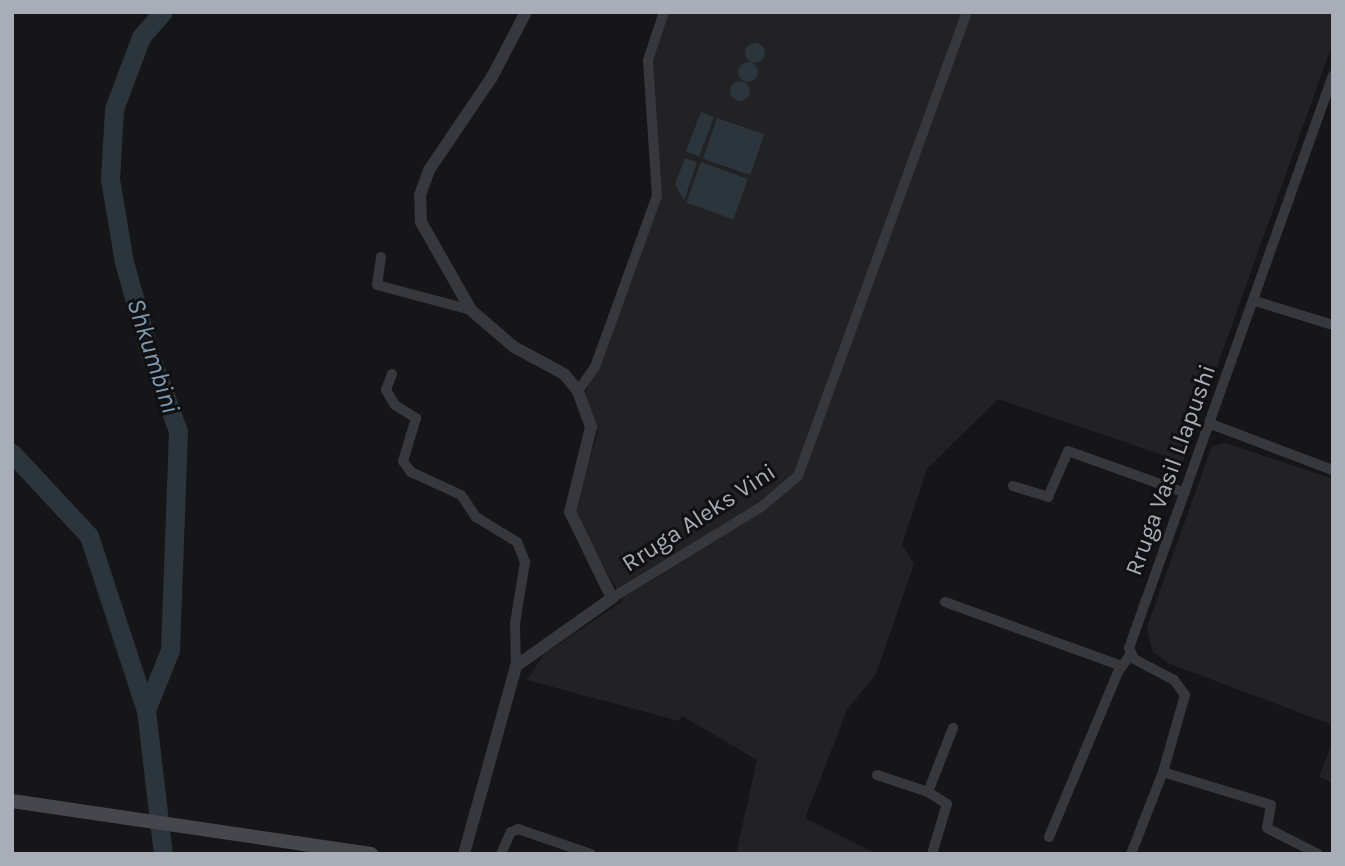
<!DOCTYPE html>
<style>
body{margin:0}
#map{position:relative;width:1345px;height:866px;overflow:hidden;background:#161618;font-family:Karla,sans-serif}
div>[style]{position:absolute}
.built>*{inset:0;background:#222225}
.water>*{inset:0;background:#2c353c;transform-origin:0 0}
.round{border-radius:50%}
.river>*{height:19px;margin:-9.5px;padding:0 9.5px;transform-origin:9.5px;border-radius:9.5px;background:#2c353c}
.minor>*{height:10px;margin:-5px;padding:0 5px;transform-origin:5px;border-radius:5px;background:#37383d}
.tertiary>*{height:12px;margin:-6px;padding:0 6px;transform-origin:6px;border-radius:6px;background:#37383d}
.secondary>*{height:14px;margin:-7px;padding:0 7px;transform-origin:7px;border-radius:7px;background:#45474d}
span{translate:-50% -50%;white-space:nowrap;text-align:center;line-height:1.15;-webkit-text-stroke:6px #111113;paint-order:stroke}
.street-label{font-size:24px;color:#a8adb8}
.water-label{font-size:26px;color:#7f9bb3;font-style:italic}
.frame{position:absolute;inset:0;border:14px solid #a8adb8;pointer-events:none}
</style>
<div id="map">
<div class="built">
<div style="clip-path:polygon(666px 12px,1333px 12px,1333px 42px,1183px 462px,998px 399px,927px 469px,902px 544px,914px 564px,876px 674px,847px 710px,805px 818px,877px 854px,736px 854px,757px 760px,682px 716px,679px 721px,527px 680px,544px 654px,623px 601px,573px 510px,598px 432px,584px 397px,657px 199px,648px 63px)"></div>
<div style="clip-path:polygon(1226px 443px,1333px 479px,1333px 725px,1170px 664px,1152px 651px,1147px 627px,1212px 446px)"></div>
<div style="clip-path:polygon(1333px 741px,1333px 783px,1319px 777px)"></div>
</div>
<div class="water">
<div class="round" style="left:745px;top:43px;width:20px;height:20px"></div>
<div class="round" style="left:738px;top:62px;width:20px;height:20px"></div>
<div class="round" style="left:730px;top:81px;width:20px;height:20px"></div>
<div style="left:701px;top:112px;width:14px;height:42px;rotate:21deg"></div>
<div style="left:717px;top:118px;width:50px;height:43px;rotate:19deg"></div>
<div style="clip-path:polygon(685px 158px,697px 162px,684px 201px,675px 184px)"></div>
<div style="left:701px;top:162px;width:50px;height:43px;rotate:20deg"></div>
</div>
<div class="river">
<div style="left:12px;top:453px;width:113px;rotate:47.1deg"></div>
<div style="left:89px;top:536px;width:183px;rotate:71.9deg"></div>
<div style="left:146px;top:710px;width:145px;rotate:83.3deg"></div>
<div style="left:146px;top:710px;width:65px;rotate:-68.2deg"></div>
<div style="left:170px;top:650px;width:219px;rotate:-87.9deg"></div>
<div style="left:178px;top:431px;width:81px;rotate:-110.2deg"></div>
<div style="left:150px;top:355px;width:97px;rotate:-105.6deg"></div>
<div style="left:124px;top:262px;width:84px;rotate:-99.6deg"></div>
<div style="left:110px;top:179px;width:70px;rotate:-86.7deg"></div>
<div style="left:114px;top:109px;width:77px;rotate:-69.4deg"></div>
<div style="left:141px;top:37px;width:33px;rotate:-49deg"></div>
</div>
<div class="minor">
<div style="left:381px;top:257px;width:28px;rotate:98deg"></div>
<div style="left:377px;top:285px;width:97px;rotate:14.9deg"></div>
<div style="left:1255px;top:301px;width:82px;rotate:17.1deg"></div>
<div style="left:392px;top:374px;width:17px;rotate:111deg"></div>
<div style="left:386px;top:390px;width:17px;rotate:59deg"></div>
<div style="left:395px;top:405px;width:25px;rotate:32deg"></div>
<div style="left:416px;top:418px;width:45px;rotate:106.8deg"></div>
<div style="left:403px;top:461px;width:14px;rotate:54deg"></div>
<div style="left:411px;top:472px;width:55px;rotate:24.7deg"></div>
<div style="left:461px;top:495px;width:27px;rotate:56deg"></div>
<div style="left:476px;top:517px;width:48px;rotate:31.4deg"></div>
<div style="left:517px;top:542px;width:22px;rotate:68deg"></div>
<div style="left:525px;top:562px;width:62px;rotate:99.3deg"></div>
<div style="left:515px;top:623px;width:43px;rotate:88.7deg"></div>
<div style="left:578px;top:391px;width:29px;rotate:-55deg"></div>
<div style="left:595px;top:367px;width:182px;rotate:-70.1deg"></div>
<div style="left:657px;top:196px;width:136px;rotate:-93.8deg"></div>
<div style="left:648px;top:60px;width:51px;rotate:-71.6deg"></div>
<div style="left:1211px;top:424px;width:130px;rotate:20.7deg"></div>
<div style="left:1013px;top:486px;width:37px;rotate:17deg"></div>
<div style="left:1048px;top:497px;width:50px;rotate:-66.5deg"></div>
<div style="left:1068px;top:451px;width:124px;rotate:19.7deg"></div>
<div style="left:612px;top:598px;width:175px;rotate:-31.4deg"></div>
<div style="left:761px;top:507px;width:48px;rotate:-40deg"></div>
<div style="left:798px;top:476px;width:494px;rotate:-70deg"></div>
<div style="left:945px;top:602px;width:188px;rotate:19.9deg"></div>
<div style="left:1163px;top:772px;width:113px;rotate:17deg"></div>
<div style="left:1271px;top:805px;width:23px;rotate:100deg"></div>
<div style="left:1267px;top:828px;width:57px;rotate:27deg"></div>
<div style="left:877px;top:775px;width:54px;rotate:18.4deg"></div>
<div style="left:928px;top:792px;width:22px;rotate:32deg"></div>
<div style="left:947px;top:804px;width:52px;rotate:106.7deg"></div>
<div style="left:928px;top:792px;width:69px;rotate:-68.7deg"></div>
<div style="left:1049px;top:837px;width:179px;rotate:-67.3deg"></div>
<div style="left:1118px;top:672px;width:21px;rotate:-55deg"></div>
<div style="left:501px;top:854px;width:24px;rotate:-66deg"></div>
<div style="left:511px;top:832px;width:8px;rotate:-23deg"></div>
<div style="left:518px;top:829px;width:77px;rotate:18.9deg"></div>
<div style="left:1131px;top:854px;width:88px;rotate:-68.7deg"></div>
<div style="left:1163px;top:772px;width:80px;rotate:-74.1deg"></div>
<div style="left:1185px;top:695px;width:19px;rotate:-126deg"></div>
<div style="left:1174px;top:680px;width:45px;rotate:-152.3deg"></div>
<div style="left:1134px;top:659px;width:12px;rotate:-114deg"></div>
<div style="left:1129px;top:648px;width:608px;rotate:-70.4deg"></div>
</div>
<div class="tertiary">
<div style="left:464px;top:854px;width:195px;rotate:-74.5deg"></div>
<div style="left:516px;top:666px;width:118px;rotate:-35.3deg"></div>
<div style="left:612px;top:598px;width:96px;rotate:-116deg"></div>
<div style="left:570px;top:512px;width:88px;rotate:-76.1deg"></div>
<div style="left:591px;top:427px;width:38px;rotate:-110deg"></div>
<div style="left:578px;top:391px;width:22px;rotate:-129deg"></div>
<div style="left:564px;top:374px;width:57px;rotate:-151.6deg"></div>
<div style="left:514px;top:347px;width:57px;rotate:-139.3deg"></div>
<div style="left:471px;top:310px;width:101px;rotate:-119.6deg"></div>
<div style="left:421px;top:222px;width:27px;rotate:-92deg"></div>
<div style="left:420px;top:195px;width:27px;rotate:-70deg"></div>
<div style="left:429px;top:170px;width:112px;rotate:-55.9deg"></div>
<div style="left:492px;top:77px;width:73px;rotate:-62.4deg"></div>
</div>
<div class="secondary">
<div style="left:12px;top:801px;width:363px;rotate:8.4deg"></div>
</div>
<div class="street-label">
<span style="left:1171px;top:470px;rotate:-70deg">Rruga Vasil Llapushi</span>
<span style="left:699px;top:518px;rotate:-33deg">Rruga Aleks Vini</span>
</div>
<div class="water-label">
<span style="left:153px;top:356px;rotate:72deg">Shkumbini</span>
</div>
<div class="frame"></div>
</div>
